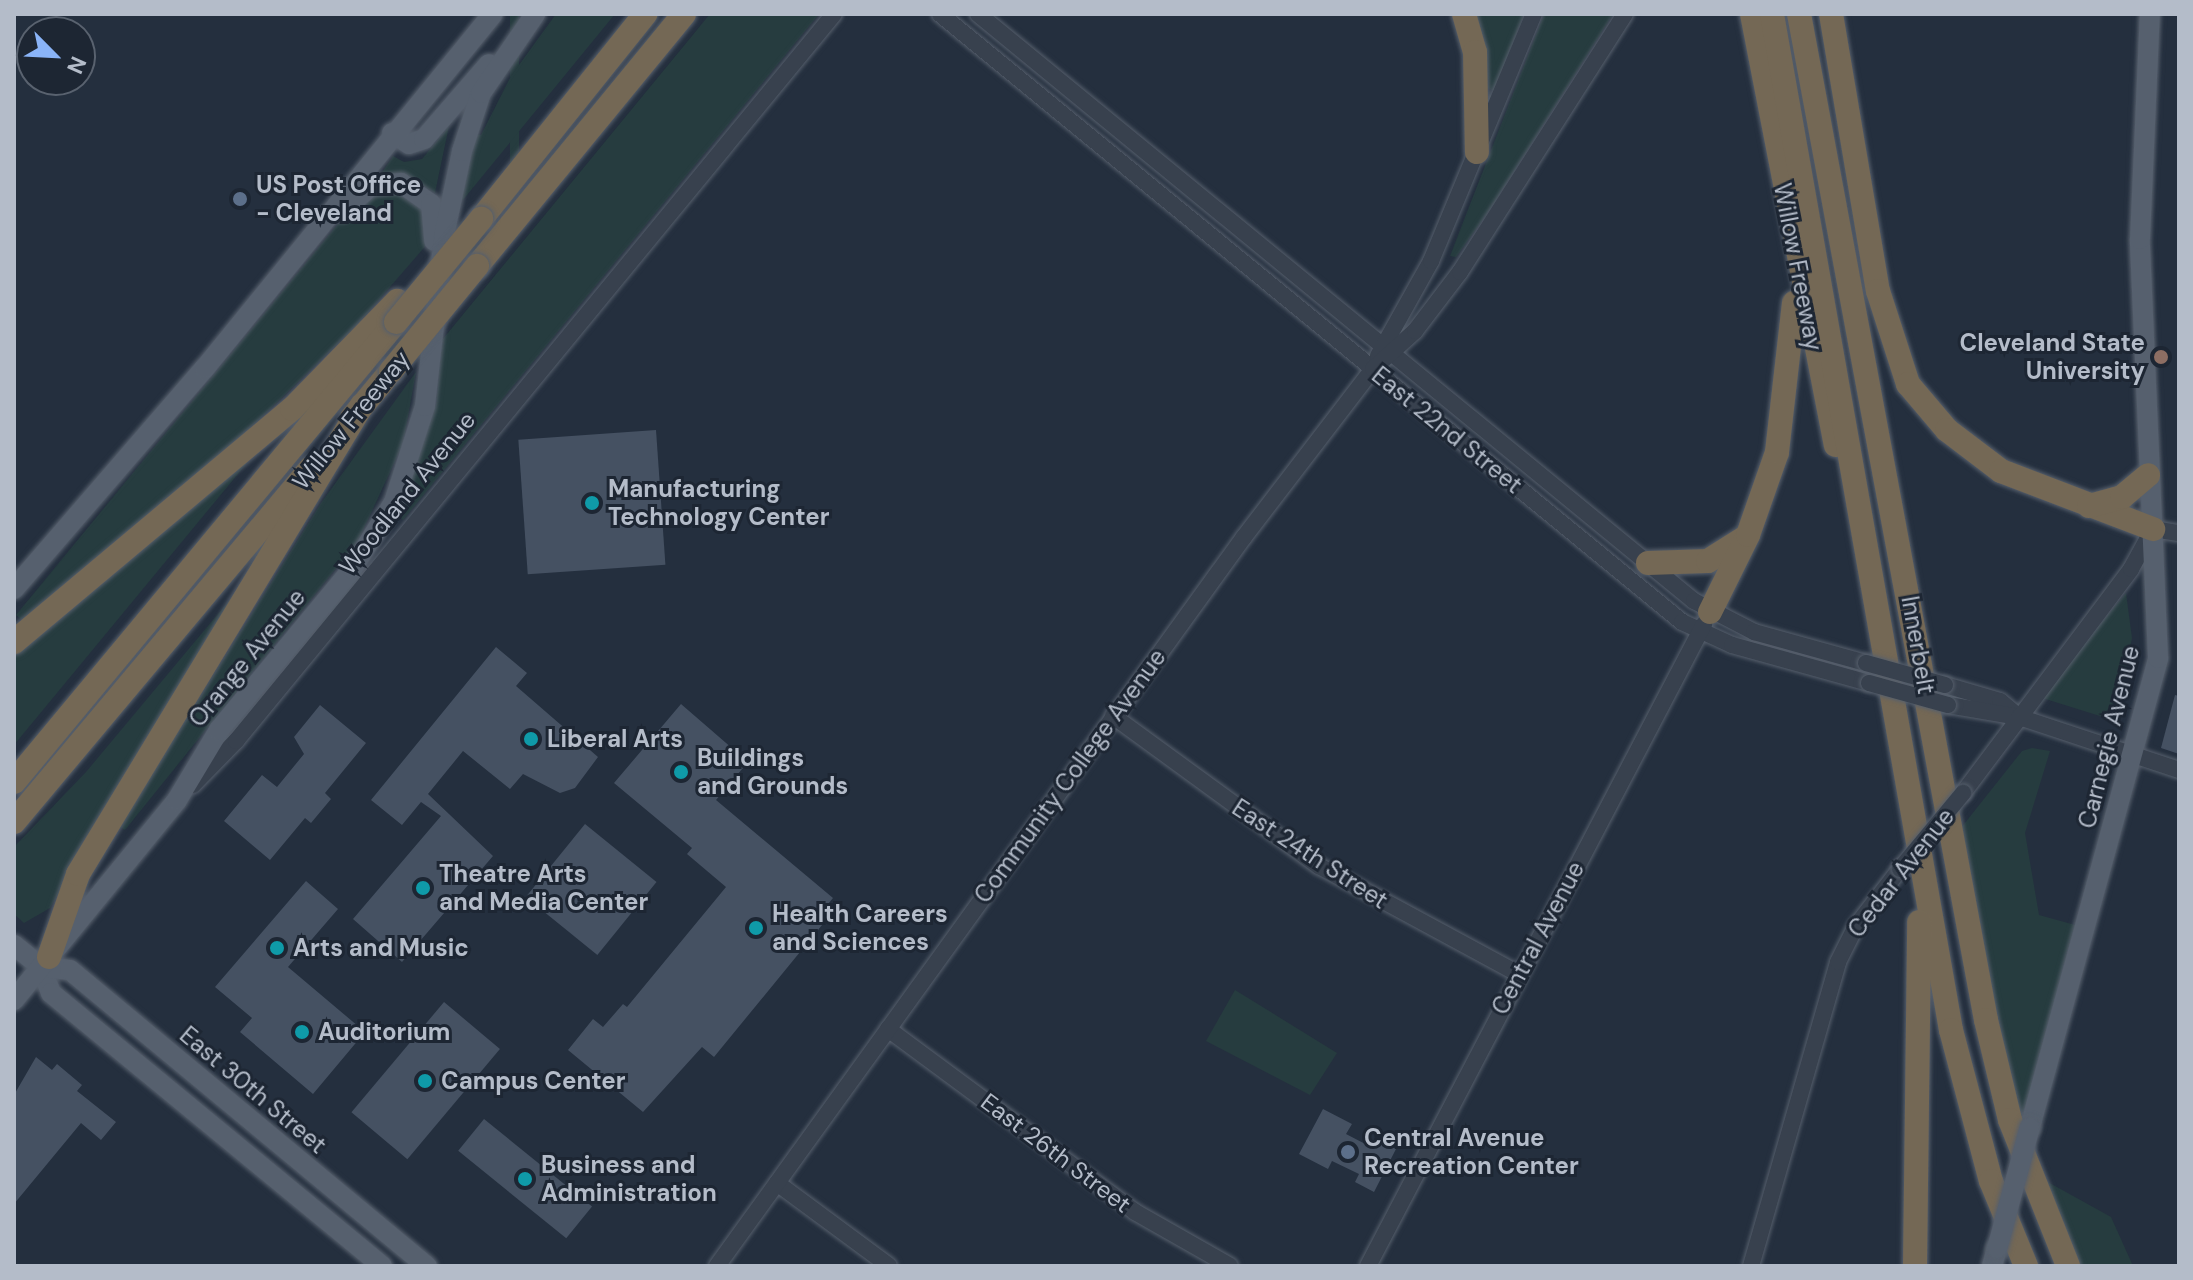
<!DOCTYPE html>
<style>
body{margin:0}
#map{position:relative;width:2193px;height:1280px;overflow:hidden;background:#242f3e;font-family:"DM Sans",sans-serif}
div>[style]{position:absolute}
.green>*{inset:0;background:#263c3f;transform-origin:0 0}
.building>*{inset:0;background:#455162;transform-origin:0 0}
.roads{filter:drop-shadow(0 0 2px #565f6c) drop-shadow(0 0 2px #565f6c)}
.minor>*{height:16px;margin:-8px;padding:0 8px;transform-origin:8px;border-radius:8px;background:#38414e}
.major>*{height:20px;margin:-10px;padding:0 10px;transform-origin:10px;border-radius:10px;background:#56606e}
.highway>*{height:24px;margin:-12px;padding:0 12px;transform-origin:12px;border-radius:12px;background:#746855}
.bridges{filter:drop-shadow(0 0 2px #565f6c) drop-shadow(0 0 2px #565f6c)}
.minor-bridge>*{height:16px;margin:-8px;padding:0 8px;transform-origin:8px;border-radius:8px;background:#38414e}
.major-bridge>*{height:20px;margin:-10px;padding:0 10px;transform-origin:10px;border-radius:10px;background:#56606e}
.highway-bridge>*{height:24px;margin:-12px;padding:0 12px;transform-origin:12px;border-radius:12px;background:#746855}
.dots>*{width:22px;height:22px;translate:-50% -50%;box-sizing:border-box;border:4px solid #1d2633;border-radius:50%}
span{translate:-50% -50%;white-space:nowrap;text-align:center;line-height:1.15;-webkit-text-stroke:6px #1d2633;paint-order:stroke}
.poi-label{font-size:24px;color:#b4bcc9;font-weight:700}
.left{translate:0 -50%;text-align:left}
.right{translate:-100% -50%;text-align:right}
.street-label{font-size:24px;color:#b4bcc9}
.frame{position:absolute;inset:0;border:16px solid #b4bcc9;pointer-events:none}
.north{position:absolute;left:16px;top:16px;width:80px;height:80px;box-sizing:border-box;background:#1d2633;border:2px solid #59626f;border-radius:50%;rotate:114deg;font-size:22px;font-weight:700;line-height:32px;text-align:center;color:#b4bcc9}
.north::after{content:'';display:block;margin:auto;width:28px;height:36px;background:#8ab4f8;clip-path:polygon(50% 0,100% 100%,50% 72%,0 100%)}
</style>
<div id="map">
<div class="green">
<div style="left:510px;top:14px;width:9px;height:154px"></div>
<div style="clip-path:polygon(556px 14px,615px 14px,458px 206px,476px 134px,481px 135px,511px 76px)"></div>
<div style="clip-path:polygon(710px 14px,819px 14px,403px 520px,399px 516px,436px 404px,442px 340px)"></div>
<div style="clip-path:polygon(1470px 14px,1524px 14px,1494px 91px,1485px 87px)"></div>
<div style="clip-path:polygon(1544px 14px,1613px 14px,1489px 211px,1456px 257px,1450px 256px)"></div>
<div style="clip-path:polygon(449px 126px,435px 193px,407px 176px,381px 174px,393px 156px,404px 162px,422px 159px)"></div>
<div style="clip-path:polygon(398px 190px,420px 204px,429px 242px,357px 325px,243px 435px,23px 621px,16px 615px,337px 225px,373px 194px)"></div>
<div style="clip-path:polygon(416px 372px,403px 444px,358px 541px,125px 830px,119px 826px,321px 503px)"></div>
<div style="clip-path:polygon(243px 460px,247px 463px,14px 745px,14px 650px)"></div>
<div style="clip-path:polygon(238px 590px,50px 908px,24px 923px,14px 914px,14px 847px,86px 772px)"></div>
<div style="clip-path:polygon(2126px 593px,2132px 638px,2116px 721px,2039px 697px)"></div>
<div style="clip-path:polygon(2032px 748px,2050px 751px,2025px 833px,2039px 915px,2086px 928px,2021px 1150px,1953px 838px,2022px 751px)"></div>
<div style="clip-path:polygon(1235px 990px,1337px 1053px,1310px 1095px,1206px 1041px)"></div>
<div style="clip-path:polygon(2028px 1171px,2111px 1217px,2133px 1266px,2068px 1266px)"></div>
</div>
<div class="building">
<div style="left:656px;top:430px;width:135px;height:138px;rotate:86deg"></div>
<div style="clip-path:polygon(496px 647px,527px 673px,516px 686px,598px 757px,575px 788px,560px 793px,523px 774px,510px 789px,463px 751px,428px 794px,493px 856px,402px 962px,353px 919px,441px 816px,421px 802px,402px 825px,371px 800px)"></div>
<div style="clip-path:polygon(2175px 695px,2179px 696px,2179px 754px,2161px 748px)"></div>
<div style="clip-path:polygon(681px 704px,748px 762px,716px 800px,833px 898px,820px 914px,827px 919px,714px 1057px,702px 1047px,643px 1112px,568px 1050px,593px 1019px,603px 1027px,623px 1004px,627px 1007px,726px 887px,687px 854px,692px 848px,614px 783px)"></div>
<div style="clip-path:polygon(320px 705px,366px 743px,325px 793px,331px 799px,311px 823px,305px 818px,270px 860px,224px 821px,262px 775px,277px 787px,304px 754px,294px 737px)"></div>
<div style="left:585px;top:824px;width:92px;height:94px;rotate:39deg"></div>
<div style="clip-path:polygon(306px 881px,338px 909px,288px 967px,365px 1032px,313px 1094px,240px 1032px,252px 1018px,215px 987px)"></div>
<div style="left:444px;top:1002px;width:73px;height:144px;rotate:40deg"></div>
<div style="clip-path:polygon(36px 1057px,52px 1070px,57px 1064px,82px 1085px,77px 1091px,116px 1122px,101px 1140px,81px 1123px,14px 1204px,14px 1095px)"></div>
<div style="clip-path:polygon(1323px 1109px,1352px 1124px,1346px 1134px,1373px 1148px,1378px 1139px,1396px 1149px,1374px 1192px,1355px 1182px,1359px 1174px,1332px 1161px,1328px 1169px,1299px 1154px)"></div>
<div style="left:484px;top:1119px;width:139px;height:41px;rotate:39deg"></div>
</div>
<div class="roads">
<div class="minor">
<div style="left:940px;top:14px;width:959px;rotate:39.33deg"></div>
<div style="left:1682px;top:622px;width:55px;rotate:24.7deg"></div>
<div style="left:1732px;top:645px;width:142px;rotate:15.5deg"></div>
<div style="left:978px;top:14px;width:926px;rotate:39.35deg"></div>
<div style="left:1694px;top:601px;width:68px;rotate:27.3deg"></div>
<div style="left:1754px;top:632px;width:116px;rotate:15.5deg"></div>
<div style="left:1378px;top:356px;width:109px;rotate:-60.8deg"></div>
<div style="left:1431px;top:261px;width:268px;rotate:-67.4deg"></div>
<div style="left:1945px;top:685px;width:57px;rotate:16.2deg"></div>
<div style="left:2000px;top:701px;width:25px;rotate:40deg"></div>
<div style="left:1948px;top:705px;width:72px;rotate:9.6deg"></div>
<div style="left:2019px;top:717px;width:169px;rotate:18.3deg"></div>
<div style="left:1113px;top:716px;width:255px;rotate:36.1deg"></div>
<div style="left:1319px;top:866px;width:227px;rotate:28.4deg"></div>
<div style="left:193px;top:785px;width:62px;rotate:-45.7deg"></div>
<div style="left:236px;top:741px;width:941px;rotate:-50.56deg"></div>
<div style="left:1963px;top:793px;width:280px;rotate:-53.1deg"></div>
<div style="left:2131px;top:569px;width:46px;rotate:-61.2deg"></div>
<div style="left:2153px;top:529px;width:26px;rotate:9deg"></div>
<div style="left:888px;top:1029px;width:307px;rotate:36.5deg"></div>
<div style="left:1135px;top:1212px;width:109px;rotate:29.6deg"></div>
<div style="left:777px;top:1183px;width:139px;rotate:36.5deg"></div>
<div style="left:717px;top:1266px;width:900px;rotate:-54.14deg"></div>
<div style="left:1244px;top:537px;width:212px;rotate:-52.5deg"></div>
<div style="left:1373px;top:369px;width:57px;rotate:-42.1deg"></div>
<div style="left:1415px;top:331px;width:74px;rotate:-52.7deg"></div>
<div style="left:1460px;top:272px;width:306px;rotate:-57.4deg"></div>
<div style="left:1368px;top:1266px;width:725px;rotate:-62.37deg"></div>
<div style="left:1751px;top:1266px;width:316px;rotate:-74deg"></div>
<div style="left:1838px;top:962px;width:40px;rotate:-63.4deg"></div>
<div style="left:1856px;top:926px;width:72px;rotate:-52.3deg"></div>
</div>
<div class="major">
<div style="left:392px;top:133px;width:20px;rotate:33deg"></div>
<div style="left:409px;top:144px;width:16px;rotate:-18deg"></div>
<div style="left:424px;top:139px;width:99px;rotate:-49.1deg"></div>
<div style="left:342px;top:212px;width:39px;rotate:-42deg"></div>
<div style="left:371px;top:186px;width:30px;rotate:-6deg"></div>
<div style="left:401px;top:183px;width:37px;rotate:35deg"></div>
<div style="left:431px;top:204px;width:37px;rotate:85deg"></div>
<div style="left:14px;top:589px;width:292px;rotate:-49.2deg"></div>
<div style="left:205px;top:368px;width:456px;rotate:-50.9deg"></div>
<div style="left:14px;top:945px;width:35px;rotate:39deg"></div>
<div style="left:41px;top:967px;width:28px;rotate:69deg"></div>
<div style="left:51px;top:993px;width:429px;rotate:39.5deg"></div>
<div style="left:41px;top:967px;width:29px;rotate:6deg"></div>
<div style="left:70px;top:970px;width:464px;rotate:39.7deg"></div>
<div style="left:14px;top:1000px;width:258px;rotate:-50.8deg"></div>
<div style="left:177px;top:800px;width:82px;rotate:-59deg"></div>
<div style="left:219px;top:730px;width:209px;rotate:-50.4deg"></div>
<div style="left:352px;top:569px;width:79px;rotate:-57.9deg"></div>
<div style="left:394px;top:502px;width:101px;rotate:-72.1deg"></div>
<div style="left:425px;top:406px;width:171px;rotate:-83.6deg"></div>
<div style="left:444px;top:236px;width:87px;rotate:-78deg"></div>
<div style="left:462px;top:151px;width:61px;rotate:-71.9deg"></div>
<div style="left:481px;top:93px;width:96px;rotate:-55.6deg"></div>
<div style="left:2030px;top:1127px;width:486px;rotate:-74.7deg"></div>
<div style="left:2158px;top:658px;width:419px;rotate:-92.5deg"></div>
<div style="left:2140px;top:239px;width:225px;rotate:-87.5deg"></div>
<div style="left:1992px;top:1266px;width:18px;rotate:-74deg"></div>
</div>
<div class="highway">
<div style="left:1464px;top:14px;width:40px;rotate:74deg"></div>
<div style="left:1475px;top:52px;width:100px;rotate:88.9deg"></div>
<div style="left:1752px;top:14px;width:439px;rotate:79deg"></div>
<div style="left:1772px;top:14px;width:1032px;rotate:80.01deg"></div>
<div style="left:1951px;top:1030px;width:156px;rotate:75.2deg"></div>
<div style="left:1991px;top:1181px;width:92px;rotate:67.6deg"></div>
<div style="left:1799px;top:14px;width:1023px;rotate:79.47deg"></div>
<div style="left:1986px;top:1020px;width:103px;rotate:76.5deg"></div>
<div style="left:2010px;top:1120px;width:157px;rotate:68.3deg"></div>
<div style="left:1831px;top:14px;width:281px;rotate:80.4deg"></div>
<div style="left:1878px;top:291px;width:98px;rotate:72.1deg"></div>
<div style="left:1908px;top:384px;width:60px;rotate:49.7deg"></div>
<div style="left:1947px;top:430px;width:68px;rotate:37.2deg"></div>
<div style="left:2001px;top:471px;width:163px;rotate:20.9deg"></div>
<div style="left:481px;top:219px;width:263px;rotate:-51.3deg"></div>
<div style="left:477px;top:266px;width:326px;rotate:-50.6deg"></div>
<div style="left:352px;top:418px;width:61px;rotate:-50.3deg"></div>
<div style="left:2089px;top:506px;width:34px;rotate:-15deg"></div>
<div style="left:2122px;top:497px;width:34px;rotate:-40deg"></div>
<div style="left:1648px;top:563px;width:60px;rotate:-1.9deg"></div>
<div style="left:1708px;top:561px;width:45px;rotate:-32.3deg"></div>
<div style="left:1710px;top:612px;width:86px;rotate:-63.7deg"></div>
<div style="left:1748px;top:535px;width:88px;rotate:-70.7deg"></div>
<div style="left:1777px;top:452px;width:150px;rotate:-83.5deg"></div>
<div style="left:14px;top:642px;width:363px;rotate:-40deg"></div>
<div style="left:292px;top:409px;width:151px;rotate:-45.8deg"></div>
<div style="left:14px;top:782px;width:598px;rotate:-50.29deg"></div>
<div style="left:14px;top:822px;width:462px;rotate:-50deg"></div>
<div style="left:49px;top:957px;width:88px;rotate:-70.7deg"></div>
<div style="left:78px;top:874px;width:548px;rotate:-58.8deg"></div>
<div style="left:1915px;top:1266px;width:344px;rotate:-89.3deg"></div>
</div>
</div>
<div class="bridges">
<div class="minor-bridge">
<div style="left:1866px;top:663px;width:82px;rotate:15.6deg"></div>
<div style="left:1869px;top:683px;width:82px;rotate:15.6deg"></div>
<div style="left:1900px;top:869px;width:99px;rotate:-50.3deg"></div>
</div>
<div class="major-bridge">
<div style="left:1997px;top:1249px;width:126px;rotate:-74.9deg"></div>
</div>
<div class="highway-bridge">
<div style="left:396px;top:322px;width:134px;rotate:-50.5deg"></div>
<div style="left:391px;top:371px;width:136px;rotate:-50.7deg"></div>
</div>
</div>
<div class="dots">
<div style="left:240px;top:199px;background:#5c6f8a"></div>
<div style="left:2161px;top:357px;background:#8d6e63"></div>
<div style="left:592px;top:503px;background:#0f9aa8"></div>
<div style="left:531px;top:739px;background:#0f9aa8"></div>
<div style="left:681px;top:772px;background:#0f9aa8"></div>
<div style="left:423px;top:888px;background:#0f9aa8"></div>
<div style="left:756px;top:928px;background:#0f9aa8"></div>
<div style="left:277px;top:948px;background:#0f9aa8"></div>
<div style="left:302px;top:1032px;background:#0f9aa8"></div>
<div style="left:425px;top:1081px;background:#0f9aa8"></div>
<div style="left:1348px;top:1152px;background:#5c6f8a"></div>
<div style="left:525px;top:1179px;background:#0f9aa8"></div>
</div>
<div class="poi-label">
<span class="left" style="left:256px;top:199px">US Post Office<br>- Cleveland</span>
<span class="right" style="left:2145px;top:357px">Cleveland State<br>University</span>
<span class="left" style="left:608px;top:503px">Manufacturing<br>Technology Center</span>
<span class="left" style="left:547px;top:739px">Liberal Arts</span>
<span class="left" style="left:697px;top:772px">Buildings<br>and Grounds</span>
<span class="left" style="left:439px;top:888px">Theatre Arts<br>and Media Center</span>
<span class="left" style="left:772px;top:928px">Health Careers<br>and Sciences</span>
<span class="left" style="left:293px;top:948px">Arts and Music</span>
<span class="left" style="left:318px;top:1032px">Auditorium</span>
<span class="left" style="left:441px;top:1081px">Campus Center</span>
<span class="left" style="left:1364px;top:1152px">Central Avenue<br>Recreation Center</span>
<span class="left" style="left:541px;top:1179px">Business and<br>Administration</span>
</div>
<div class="street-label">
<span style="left:1798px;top:267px;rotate:79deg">Willow Freeway</span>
<span style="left:351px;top:420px;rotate:-51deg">Willow Freeway</span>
<span style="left:1447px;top:430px;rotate:39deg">East 22nd Street</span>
<span style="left:407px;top:493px;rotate:-51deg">Woodland Avenue</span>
<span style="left:1918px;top:645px;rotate:80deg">Innerbelt</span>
<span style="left:247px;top:658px;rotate:-51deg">Orange Avenue</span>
<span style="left:2109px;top:737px;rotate:-76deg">Carnegie Avenue</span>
<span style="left:1070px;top:776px;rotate:-54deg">Community College Avenue</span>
<span style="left:1310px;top:854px;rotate:33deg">East 24th Street</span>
<span style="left:1901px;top:873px;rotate:-52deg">Cedar Avenue</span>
<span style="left:1538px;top:938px;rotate:-62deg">Central Avenue</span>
<span style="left:253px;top:1090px;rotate:40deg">East 30th Street</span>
<span style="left:1056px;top:1153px;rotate:37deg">East 26th Street</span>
</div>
<div class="frame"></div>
<div class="north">N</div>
</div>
